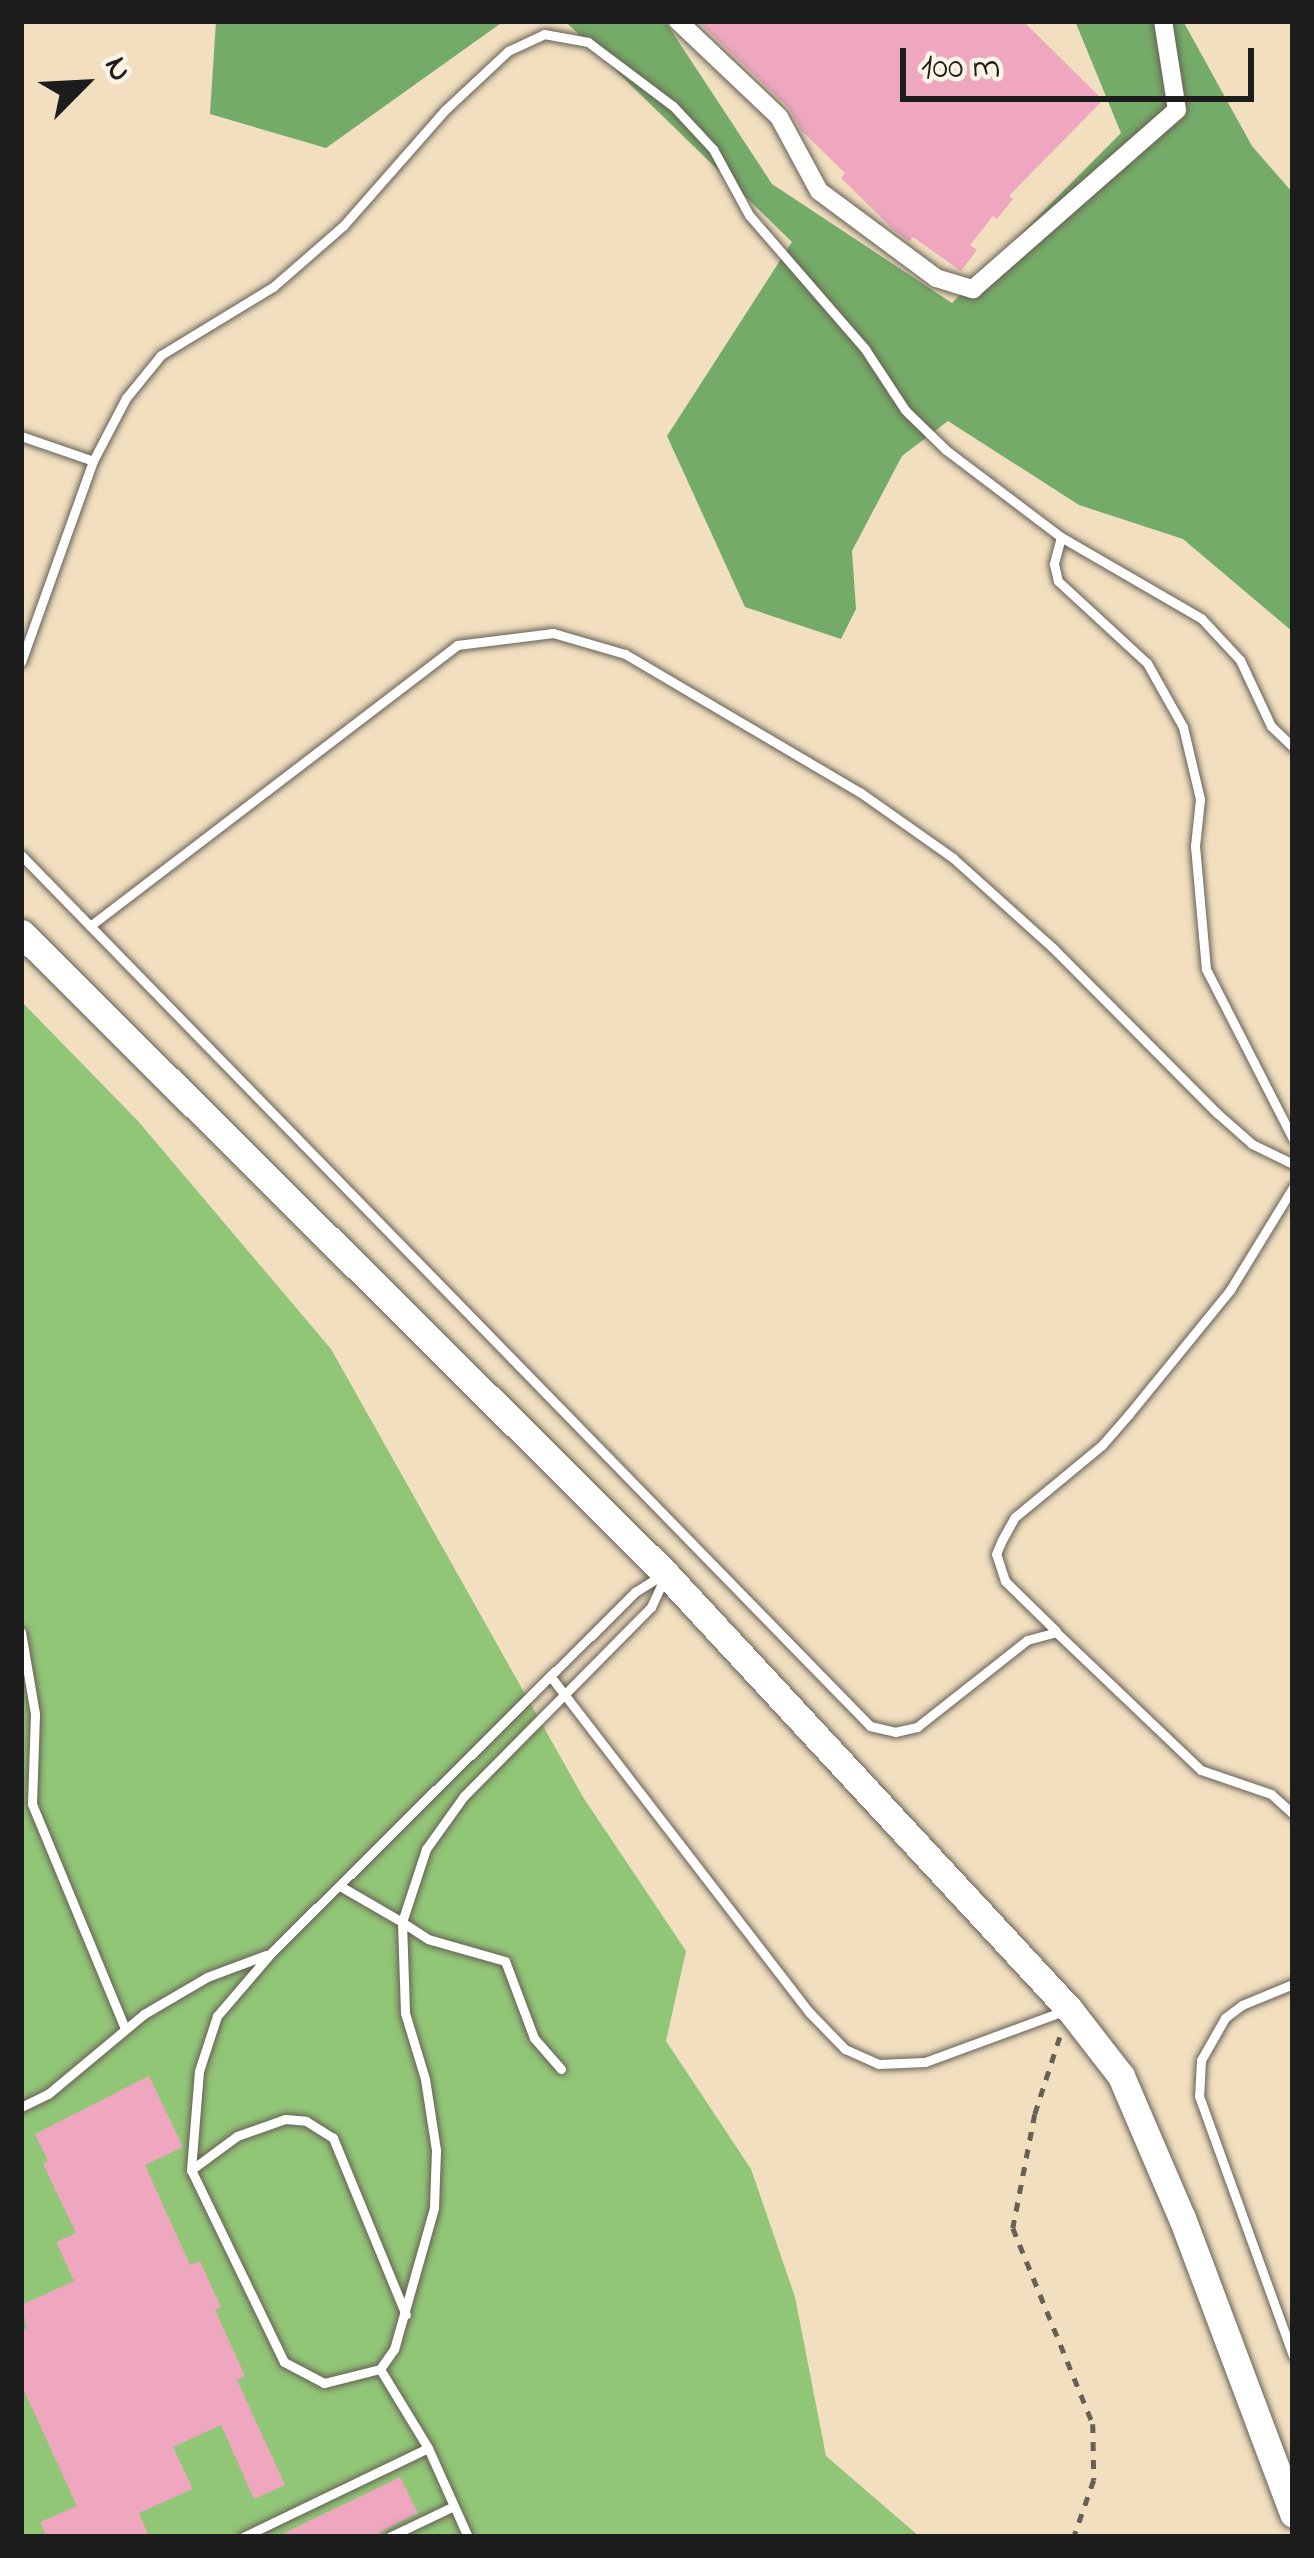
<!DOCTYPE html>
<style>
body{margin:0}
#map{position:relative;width:1314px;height:2558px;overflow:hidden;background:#f1dfc0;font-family:"Indie Flower",sans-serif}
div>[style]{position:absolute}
.green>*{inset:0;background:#92c677}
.forest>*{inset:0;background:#75ab68}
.building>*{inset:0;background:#eea7bf}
.path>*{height:4.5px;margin-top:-2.25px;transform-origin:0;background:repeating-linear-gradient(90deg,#676055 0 9px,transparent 0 18px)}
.roads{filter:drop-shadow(0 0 3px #676055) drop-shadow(0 0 3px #676055)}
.lane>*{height:9px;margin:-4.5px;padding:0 4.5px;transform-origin:4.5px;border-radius:4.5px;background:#fff}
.street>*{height:18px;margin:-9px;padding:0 9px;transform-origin:9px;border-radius:9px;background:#fff}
.secondary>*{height:27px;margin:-13.5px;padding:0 13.5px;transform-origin:13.5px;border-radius:13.5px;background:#fff}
span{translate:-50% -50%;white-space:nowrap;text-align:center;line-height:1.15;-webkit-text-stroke:9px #fcf5e5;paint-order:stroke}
.frame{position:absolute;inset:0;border:24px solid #1c1c1c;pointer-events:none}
.north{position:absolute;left:24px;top:24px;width:120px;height:120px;-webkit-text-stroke:9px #fcf5e5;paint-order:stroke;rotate:66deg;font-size:33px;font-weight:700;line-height:48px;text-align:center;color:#1c1c1c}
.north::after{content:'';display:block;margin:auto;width:42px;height:54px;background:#1c1c1c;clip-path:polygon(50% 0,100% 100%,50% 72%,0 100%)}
.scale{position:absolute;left:900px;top:48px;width:354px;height:54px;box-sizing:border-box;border:6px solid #1c1c1c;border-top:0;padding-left:15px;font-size:36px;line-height:42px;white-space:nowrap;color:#1c1c1c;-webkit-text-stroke:9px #fcf5e5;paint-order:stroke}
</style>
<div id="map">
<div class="green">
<div style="clip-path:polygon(21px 1001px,138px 1121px,331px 1349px,583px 1797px,686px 1951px,666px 2041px,751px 2169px,795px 2297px,826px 2456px,920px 2537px,21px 2537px)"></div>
</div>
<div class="forest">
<div style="clip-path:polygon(216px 21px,504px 21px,326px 148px,210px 114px)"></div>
<div style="clip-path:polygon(565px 21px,665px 21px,772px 184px,952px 303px,1121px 133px,1075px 21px,1183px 21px,1252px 146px,1293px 193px,1293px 632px,1183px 539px,1079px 505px,948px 421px,902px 456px,852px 551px,856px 609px,841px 639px,745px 607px,667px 436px,792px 242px)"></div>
</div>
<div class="building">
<div style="clip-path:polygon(698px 21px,1023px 21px,1103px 100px,1009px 196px,1013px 199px,997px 219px,993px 216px,970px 245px,977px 250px,961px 271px,913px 237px,909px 241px,895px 231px,841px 178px,845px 173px,802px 131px,788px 107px)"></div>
<div style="clip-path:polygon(149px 2076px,183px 2147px,145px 2165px,190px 2265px,200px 2261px,221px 2307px,215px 2310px,245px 2376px,237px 2380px,285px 2485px,254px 2499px,221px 2425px,173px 2447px,193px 2489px,139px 2513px,149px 2537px,47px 2537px,40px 2522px,77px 2506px,21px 2384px,21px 2331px,27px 2328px,21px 2305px,74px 2281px,56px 2242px,76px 2233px,43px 2164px,48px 2161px,35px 2134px)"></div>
<div style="clip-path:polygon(400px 2477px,418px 2513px,371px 2537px,276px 2537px)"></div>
</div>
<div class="path">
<div style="left:1060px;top:2037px;width:81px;rotate:108deg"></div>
<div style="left:1035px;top:2114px;width:116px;rotate:100.9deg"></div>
<div style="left:1013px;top:2228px;width:212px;rotate:67.8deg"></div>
<div style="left:1093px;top:2424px;width:56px;rotate:89deg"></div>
<div style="left:1094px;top:2480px;width:60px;rotate:109.3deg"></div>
</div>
<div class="roads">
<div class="lane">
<div style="left:21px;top:436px;width:76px;rotate:19.1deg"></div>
<div style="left:1061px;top:537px;width:28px;rotate:105deg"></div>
<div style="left:1054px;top:564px;width:17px;rotate:77deg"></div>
<div style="left:1058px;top:581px;width:121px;rotate:42.7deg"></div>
<div style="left:1147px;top:663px;width:73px;rotate:60.6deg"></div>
<div style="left:1183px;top:727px;width:74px;rotate:76.7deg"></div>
<div style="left:1200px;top:799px;width:47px;rotate:96.1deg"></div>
<div style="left:1195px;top:846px;width:123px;rotate:84.9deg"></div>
<div style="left:1206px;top:969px;width:191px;rotate:62.9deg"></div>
<div style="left:21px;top:662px;width:214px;rotate:-70.3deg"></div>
<div style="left:93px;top:461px;width:71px;rotate:-62.4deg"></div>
<div style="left:126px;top:398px;width:55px;rotate:-50.9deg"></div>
<div style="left:161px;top:355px;width:131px;rotate:-31.3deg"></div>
<div style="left:273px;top:287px;width:93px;rotate:-41.1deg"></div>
<div style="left:343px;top:226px;width:154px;rotate:-48.7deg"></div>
<div style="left:445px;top:110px;width:86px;rotate:-43.1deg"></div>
<div style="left:508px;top:51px;width:40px;rotate:-25deg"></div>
<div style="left:544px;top:34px;width:45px;rotate:10.3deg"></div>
<div style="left:588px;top:42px;width:106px;rotate:37deg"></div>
<div style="left:673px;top:106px;width:59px;rotate:47.1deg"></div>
<div style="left:713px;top:149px;width:75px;rotate:61.4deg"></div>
<div style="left:749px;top:215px;width:177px;rotate:49.1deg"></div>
<div style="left:865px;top:349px;width:73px;rotate:56.7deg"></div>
<div style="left:905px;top:410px;width:57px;rotate:44.3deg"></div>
<div style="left:946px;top:450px;width:144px;rotate:37.1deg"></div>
<div style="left:1061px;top:537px;width:162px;rotate:30.1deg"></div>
<div style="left:1201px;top:618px;width:57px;rotate:47.1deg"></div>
<div style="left:1240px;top:660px;width:73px;rotate:64.8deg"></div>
<div style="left:1271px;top:726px;width:30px;rotate:44deg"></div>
<div style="left:21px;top:855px;width:1216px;rotate:45.73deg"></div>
<div style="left:870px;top:1726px;width:26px;rotate:13deg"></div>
<div style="left:895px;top:1732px;width:23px;rotate:-13deg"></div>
<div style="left:917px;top:1727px;width:140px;rotate:-38.3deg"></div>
<div style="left:1027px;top:1640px;width:30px;rotate:-15deg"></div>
<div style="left:1056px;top:1632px;width:200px;rotate:43.6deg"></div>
<div style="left:1201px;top:1770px;width:74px;rotate:18.9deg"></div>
<div style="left:1271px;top:1794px;width:30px;rotate:42deg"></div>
<div style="left:90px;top:926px;width:462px;rotate:-37.4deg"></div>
<div style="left:457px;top:645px;width:97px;rotate:-7.1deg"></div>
<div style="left:553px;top:633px;width:75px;rotate:16.3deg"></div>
<div style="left:625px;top:654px;width:274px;rotate:30.5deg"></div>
<div style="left:861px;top:793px;width:113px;rotate:35.2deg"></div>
<div style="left:953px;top:858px;width:135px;rotate:42deg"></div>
<div style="left:1053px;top:948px;width:233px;rotate:45.2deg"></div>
<div style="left:1217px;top:1113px;width:47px;rotate:41.5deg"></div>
<div style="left:1252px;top:1144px;width:46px;rotate:26deg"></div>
<div style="left:1056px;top:1631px;width:71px;rotate:-135.6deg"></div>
<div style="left:1005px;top:1581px;width:28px;rotate:-108deg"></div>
<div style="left:996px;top:1554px;width:15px;rotate:-67deg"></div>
<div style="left:1002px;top:1540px;width:26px;rotate:-61deg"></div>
<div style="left:1015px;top:1517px;width:113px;rotate:-39.6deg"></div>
<div style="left:1102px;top:1445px;width:41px;rotate:-48.9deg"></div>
<div style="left:1129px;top:1414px;width:160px;rotate:-50.8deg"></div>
<div style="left:1230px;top:1290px;width:121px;rotate:-58.5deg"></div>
<div style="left:21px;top:1632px;width:83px;rotate:80.3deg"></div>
<div style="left:35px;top:1714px;width:90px;rotate:91.9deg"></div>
<div style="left:32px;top:1804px;width:243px;rotate:67.5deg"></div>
<div style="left:551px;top:1677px;width:423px;rotate:52.4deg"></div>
<div style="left:809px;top:2012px;width:52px;rotate:45.8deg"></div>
<div style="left:845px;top:2049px;width:37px;rotate:24deg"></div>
<div style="left:879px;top:2064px;width:46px;rotate:-2.5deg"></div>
<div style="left:925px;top:2062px;width:150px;rotate:-20.2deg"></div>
<div style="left:340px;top:1886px;width:72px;rotate:30.1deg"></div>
<div style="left:402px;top:1922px;width:91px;rotate:88.1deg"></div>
<div style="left:405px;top:2013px;width:69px;rotate:73.1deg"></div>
<div style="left:425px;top:2079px;width:72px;rotate:81.2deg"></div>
<div style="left:436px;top:2150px;width:58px;rotate:92deg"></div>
<div style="left:434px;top:2208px;width:147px;rotate:105.8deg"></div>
<div style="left:394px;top:2349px;width:24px;rotate:125deg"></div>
<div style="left:380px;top:2369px;width:58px;rotate:166deg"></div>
<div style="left:324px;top:2383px;width:45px;rotate:-152.3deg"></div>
<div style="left:284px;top:2362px;width:213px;rotate:-115.8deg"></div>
<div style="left:191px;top:2170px;width:99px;rotate:-85.4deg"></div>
<div style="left:199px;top:2071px;width:58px;rotate:-71.9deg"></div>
<div style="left:217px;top:2016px;width:83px;rotate:-49.4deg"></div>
<div style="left:271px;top:1953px;width:513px;rotate:-44.76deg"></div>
<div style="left:635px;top:1592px;width:31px;rotate:-32deg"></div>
<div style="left:1293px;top:1984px;width:55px;rotate:157.6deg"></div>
<div style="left:1242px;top:2005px;width:21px;rotate:143deg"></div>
<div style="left:1225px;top:2018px;width:48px;rotate:119.7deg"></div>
<div style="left:1201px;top:2060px;width:36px;rotate:93deg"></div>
<div style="left:1199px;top:2096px;width:276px;rotate:70.1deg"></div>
<div style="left:561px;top:2069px;width:41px;rotate:-131.1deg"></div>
<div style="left:534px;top:2038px;width:82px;rotate:-110.6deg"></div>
<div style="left:505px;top:1961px;width:80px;rotate:-164.1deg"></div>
<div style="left:428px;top:1939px;width:31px;rotate:-147deg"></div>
<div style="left:402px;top:1922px;width:77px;rotate:-71.8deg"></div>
<div style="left:426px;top:1849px;width:65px;rotate:-54.4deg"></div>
<div style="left:464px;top:1796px;width:266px;rotate:-45.3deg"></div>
<div style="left:651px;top:1607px;width:31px;rotate:-65deg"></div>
<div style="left:21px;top:2107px;width:30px;rotate:-26deg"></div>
<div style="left:48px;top:2094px;width:125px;rotate:-39.8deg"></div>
<div style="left:144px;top:2014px;width:73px;rotate:-30.4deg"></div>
<div style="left:207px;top:1977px;width:63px;rotate:-20.4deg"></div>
<div style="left:191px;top:2170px;width:57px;rotate:-36.5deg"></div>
<div style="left:237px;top:2136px;width:51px;rotate:-19.5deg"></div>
<div style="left:285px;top:2119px;width:21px;rotate:5deg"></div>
<div style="left:306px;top:2121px;width:32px;rotate:32deg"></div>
<div style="left:333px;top:2138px;width:191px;rotate:67.6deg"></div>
<div style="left:380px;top:2369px;width:92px;rotate:58.7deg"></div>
<div style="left:428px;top:2448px;width:98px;rotate:65.8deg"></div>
<div style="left:243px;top:2537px;width:205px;rotate:-25.7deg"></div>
<div style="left:389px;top:2537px;width:72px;rotate:-25.5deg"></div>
</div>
<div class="street">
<div style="left:678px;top:21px;width:139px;rotate:43.5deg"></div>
<div style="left:779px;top:117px;width:84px;rotate:61.6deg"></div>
<div style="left:819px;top:191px;width:146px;rotate:36.6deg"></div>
<div style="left:936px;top:278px;width:39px;rotate:17deg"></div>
<div style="left:973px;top:289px;width:271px;rotate:-41.3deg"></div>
<div style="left:1177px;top:110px;width:90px;rotate:-98.9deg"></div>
</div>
<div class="secondary">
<div style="left:21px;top:933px;width:909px;rotate:44.82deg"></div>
<div style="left:666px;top:1574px;width:593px;rotate:47.19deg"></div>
<div style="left:1069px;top:2009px;width:85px;rotate:52.2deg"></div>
<div style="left:1121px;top:2076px;width:155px;rotate:66.8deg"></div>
<div style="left:1182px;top:2218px;width:316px;rotate:69.4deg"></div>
</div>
</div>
<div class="frame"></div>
<div class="north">N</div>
<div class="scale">100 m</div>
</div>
